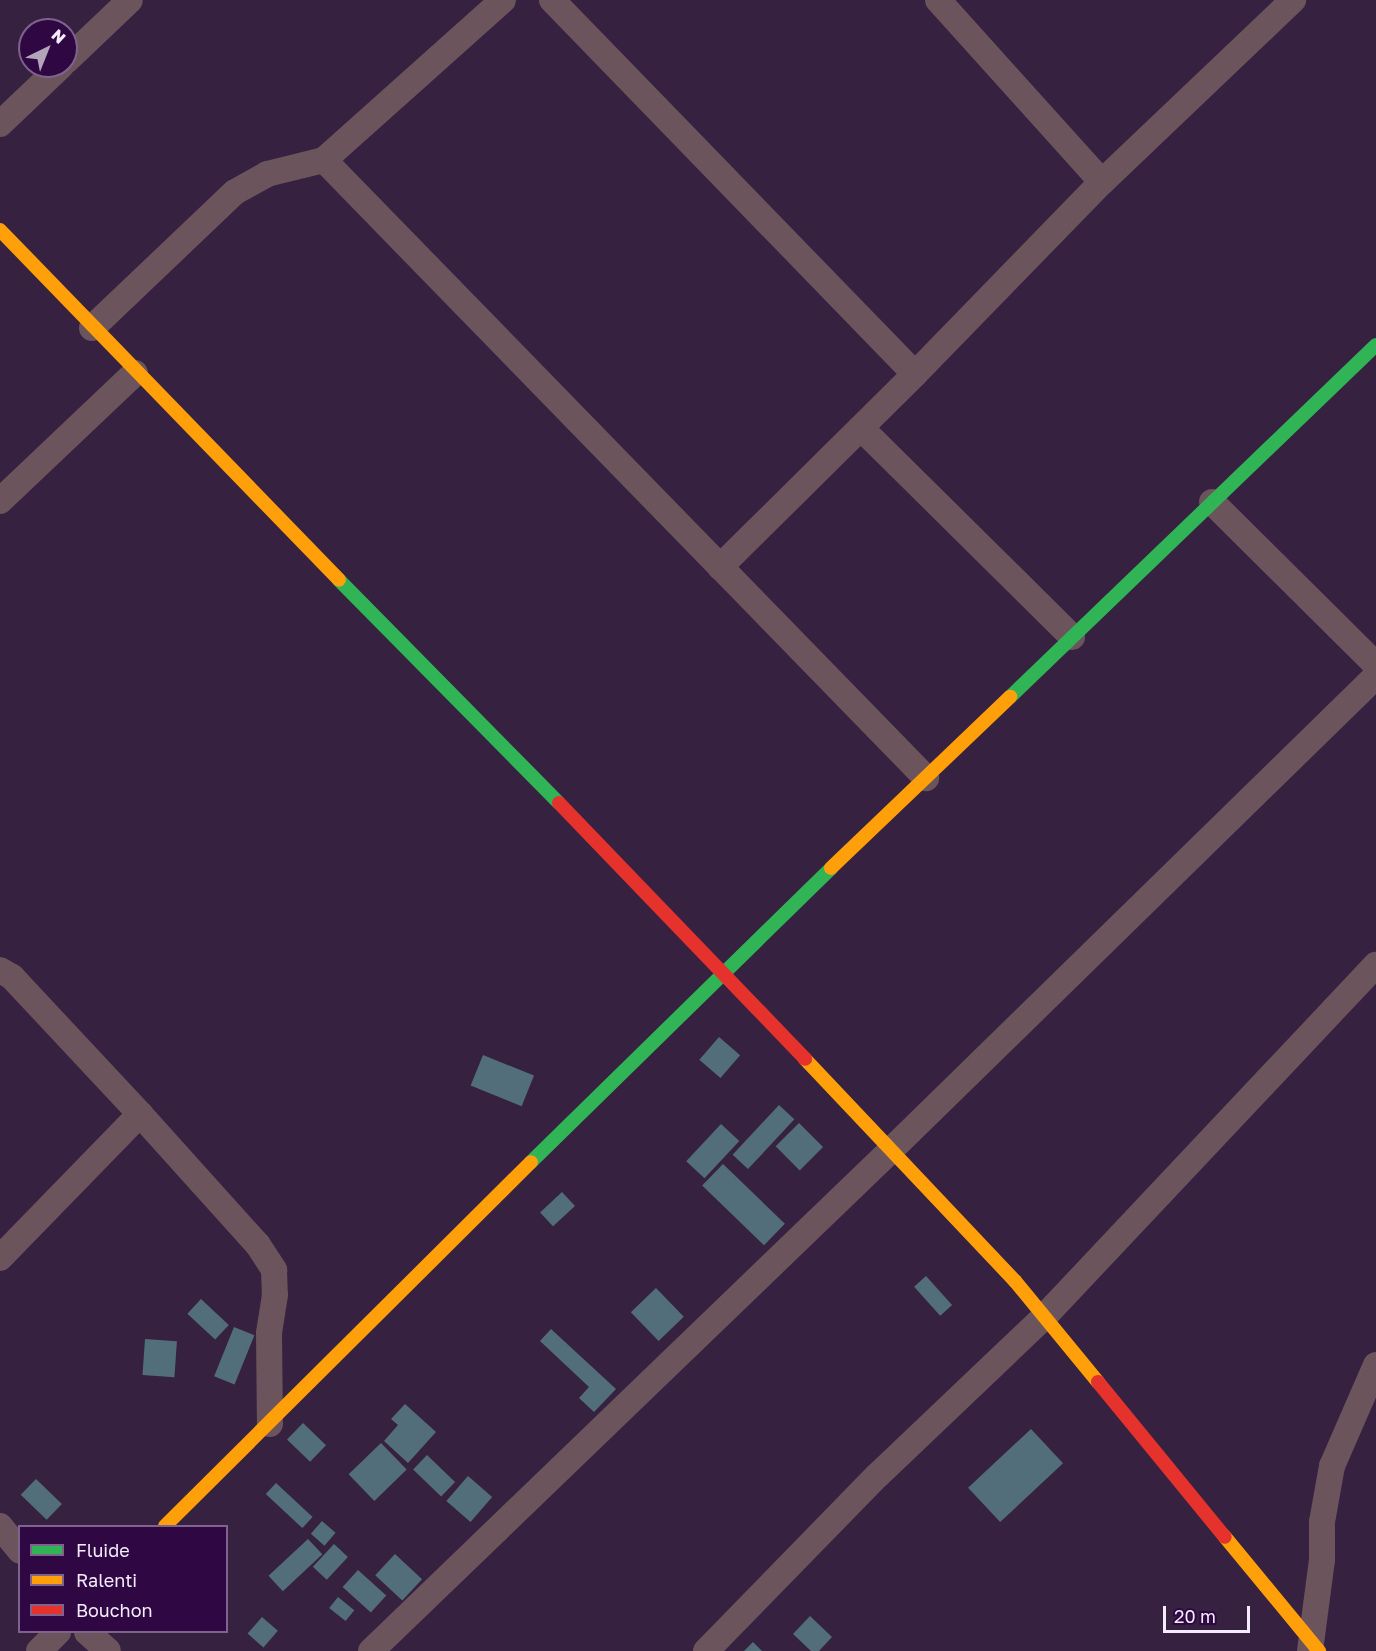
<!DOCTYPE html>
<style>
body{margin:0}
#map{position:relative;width:1376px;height:1651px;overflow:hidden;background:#362141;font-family:"Golos Text",sans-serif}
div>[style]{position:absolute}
.building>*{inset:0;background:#536e7b;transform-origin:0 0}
.street>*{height:26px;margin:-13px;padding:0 13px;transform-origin:13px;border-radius:13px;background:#6b545b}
.fast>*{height:14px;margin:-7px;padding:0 7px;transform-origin:7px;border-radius:7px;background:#30b455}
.slow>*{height:14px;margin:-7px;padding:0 7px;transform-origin:7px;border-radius:7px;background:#ff9f0a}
.jam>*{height:14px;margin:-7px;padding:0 7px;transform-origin:7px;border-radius:7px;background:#e5322d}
span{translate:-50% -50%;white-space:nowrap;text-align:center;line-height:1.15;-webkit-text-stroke:6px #2f0843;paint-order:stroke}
.legend{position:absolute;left:18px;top:1525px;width:210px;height:108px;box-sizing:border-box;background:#2f0843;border:2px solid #7e638c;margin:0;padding:8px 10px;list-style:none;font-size:18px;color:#f4ecfa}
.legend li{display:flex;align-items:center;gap:12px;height:30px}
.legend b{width:30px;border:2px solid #7e638c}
.north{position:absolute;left:18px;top:18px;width:60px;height:60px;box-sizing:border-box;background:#2f0843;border:2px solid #7e638c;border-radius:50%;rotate:43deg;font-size:16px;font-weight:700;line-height:24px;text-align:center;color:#f4ecfa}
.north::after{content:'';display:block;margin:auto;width:21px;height:27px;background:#b2a5b9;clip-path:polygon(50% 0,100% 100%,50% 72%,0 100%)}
.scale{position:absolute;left:1163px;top:1606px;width:87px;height:27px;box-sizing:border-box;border:3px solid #f4ecfa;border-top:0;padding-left:8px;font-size:18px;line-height:21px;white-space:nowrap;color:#f4ecfa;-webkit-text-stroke:4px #2f0843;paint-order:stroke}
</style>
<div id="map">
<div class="building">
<div style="left:719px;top:1037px;width:28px;height:30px;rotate:41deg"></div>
<div style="left:483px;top:1055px;width:55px;height:33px;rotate:22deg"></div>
<div style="left:779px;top:1105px;width:21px;height:68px;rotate:43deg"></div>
<div style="left:799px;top:1123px;width:34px;height:33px;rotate:45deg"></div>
<div style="left:721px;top:1124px;width:25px;height:51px;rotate:43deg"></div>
<div style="left:723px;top:1164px;width:86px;height:30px;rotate:44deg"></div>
<div style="left:562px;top:1192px;width:19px;height:30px;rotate:47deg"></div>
<div style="left:926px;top:1276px;width:39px;height:16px;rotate:48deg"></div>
<div style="left:656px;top:1288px;width:40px;height:35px;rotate:46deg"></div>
<div style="left:201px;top:1299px;width:38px;height:20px;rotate:43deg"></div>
<div style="left:234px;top:1327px;width:22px;height:53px;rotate:22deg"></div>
<div style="clip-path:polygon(551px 1329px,616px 1389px,594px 1412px,579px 1398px,589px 1387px,540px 1341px)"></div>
<div style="left:145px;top:1339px;width:32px;height:36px;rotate:4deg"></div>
<div style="clip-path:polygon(405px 1404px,436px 1432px,408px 1463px,384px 1441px,398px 1425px,391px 1419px)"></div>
<div style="left:303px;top:1423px;width:32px;height:23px;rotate:44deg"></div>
<div style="left:1031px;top:1429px;width:47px;height:86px;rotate:47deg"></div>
<div style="left:381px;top:1443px;width:37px;height:45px;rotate:46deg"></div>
<div style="left:427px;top:1455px;width:39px;height:20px;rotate:44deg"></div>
<div style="left:468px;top:1476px;width:32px;height:33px;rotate:41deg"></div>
<div style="left:36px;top:1479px;width:36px;height:22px;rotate:44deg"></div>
<div style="left:276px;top:1483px;width:50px;height:15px;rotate:43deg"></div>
<div style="left:322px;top:1521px;width:18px;height:17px;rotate:41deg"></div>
<div style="left:308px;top:1539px;width:21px;height:54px;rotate:47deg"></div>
<div style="left:334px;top:1544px;width:19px;height:31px;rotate:43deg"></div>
<div style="left:395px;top:1554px;width:37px;height:29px;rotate:43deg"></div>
<div style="left:358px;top:1570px;width:38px;height:23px;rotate:42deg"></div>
<div style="left:338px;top:1597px;width:21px;height:14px;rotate:39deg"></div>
<div style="clip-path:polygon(810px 1616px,832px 1637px,819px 1651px,811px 1651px,793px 1634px)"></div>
<div style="left:262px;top:1617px;width:21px;height:22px;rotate:41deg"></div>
<div style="clip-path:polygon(753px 1642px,762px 1651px,744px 1651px)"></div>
</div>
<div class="street">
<div style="left:552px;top:0;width:521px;rotate:45.86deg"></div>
<div style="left:938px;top:0;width:245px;rotate:48deg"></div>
<div style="left:66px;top:61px;width:88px;rotate:-43.6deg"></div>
<div style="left:0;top:124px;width:84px;rotate:-43.6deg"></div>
<div style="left:324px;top:160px;width:863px;rotate:45.75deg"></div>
<div style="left:92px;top:328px;width:197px;rotate:-43.6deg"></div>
<div style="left:235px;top:192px;width:37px;rotate:-29deg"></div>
<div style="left:267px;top:174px;width:59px;rotate:-13.8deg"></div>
<div style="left:324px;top:160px;width:240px;rotate:-41.8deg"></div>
<div style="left:861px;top:428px;width:297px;rotate:44.7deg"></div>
<div style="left:0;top:501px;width:186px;rotate:-43.5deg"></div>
<div style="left:1212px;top:502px;width:231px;rotate:44.8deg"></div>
<div style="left:720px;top:567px;width:274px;rotate:-44.7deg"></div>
<div style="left:915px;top:374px;width:268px;rotate:-45.8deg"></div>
<div style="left:1102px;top:182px;width:264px;rotate:-43.6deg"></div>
<div style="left:0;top:970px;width:14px;rotate:30deg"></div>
<div style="left:12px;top:977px;width:187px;rotate:46.9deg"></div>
<div style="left:140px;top:1114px;width:176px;rotate:48deg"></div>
<div style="left:258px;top:1245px;width:30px;rotate:57deg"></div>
<div style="left:274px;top:1270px;width:25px;rotate:88deg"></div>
<div style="left:275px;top:1295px;width:38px;rotate:99deg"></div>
<div style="left:269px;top:1333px;width:91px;rotate:89.4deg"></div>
<div style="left:0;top:1258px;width:201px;rotate:-45.8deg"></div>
<div style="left:0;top:1526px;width:32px;rotate:51deg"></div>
<div style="left:87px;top:1632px;width:28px;rotate:42deg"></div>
<div style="left:39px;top:1651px;width:27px;rotate:-45deg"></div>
<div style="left:371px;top:1651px;width:722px;rotate:-43.93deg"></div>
<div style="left:891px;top:1150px;width:678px;rotate:-44.34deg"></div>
<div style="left:706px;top:1651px;width:246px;rotate:-45.7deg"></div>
<div style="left:878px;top:1475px;width:229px;rotate:-43.6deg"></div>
<div style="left:1044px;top:1317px;width:484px;rotate:-46.7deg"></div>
<div style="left:1310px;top:1651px;width:92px;rotate:-82.5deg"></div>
<div style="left:1322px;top:1560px;width:38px;rotate:-90deg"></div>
<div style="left:1322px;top:1522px;width:57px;rotate:-79.9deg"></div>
<div style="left:1332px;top:1466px;width:110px;rotate:-66.5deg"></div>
</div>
<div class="fast">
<div style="left:339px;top:580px;width:313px;rotate:45.4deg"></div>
<div style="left:1010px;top:697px;width:508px;rotate:-43.88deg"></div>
<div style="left:531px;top:1162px;width:420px;rotate:-44.4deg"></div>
</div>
<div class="slow">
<div style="left:0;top:230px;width:487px;rotate:45.9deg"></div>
<div style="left:831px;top:868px;width:248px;rotate:-43.7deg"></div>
<div style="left:805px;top:1059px;width:306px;rotate:46.6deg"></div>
<div style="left:1015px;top:1281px;width:131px;rotate:50.6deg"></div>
<div style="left:165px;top:1526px;width:516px;rotate:-44.84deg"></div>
<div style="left:1225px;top:1537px;width:148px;rotate:50.5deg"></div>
</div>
<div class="jam">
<div style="left:559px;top:803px;width:355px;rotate:46.1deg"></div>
<div style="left:1098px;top:1382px;width:200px;rotate:50.7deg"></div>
</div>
<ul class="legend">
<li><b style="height:8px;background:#30b455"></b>Fluide</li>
<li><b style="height:8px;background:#ff9f0a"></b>Ralenti</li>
<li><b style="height:8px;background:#e5322d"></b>Bouchon</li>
</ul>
<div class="north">N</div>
<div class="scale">20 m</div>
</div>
